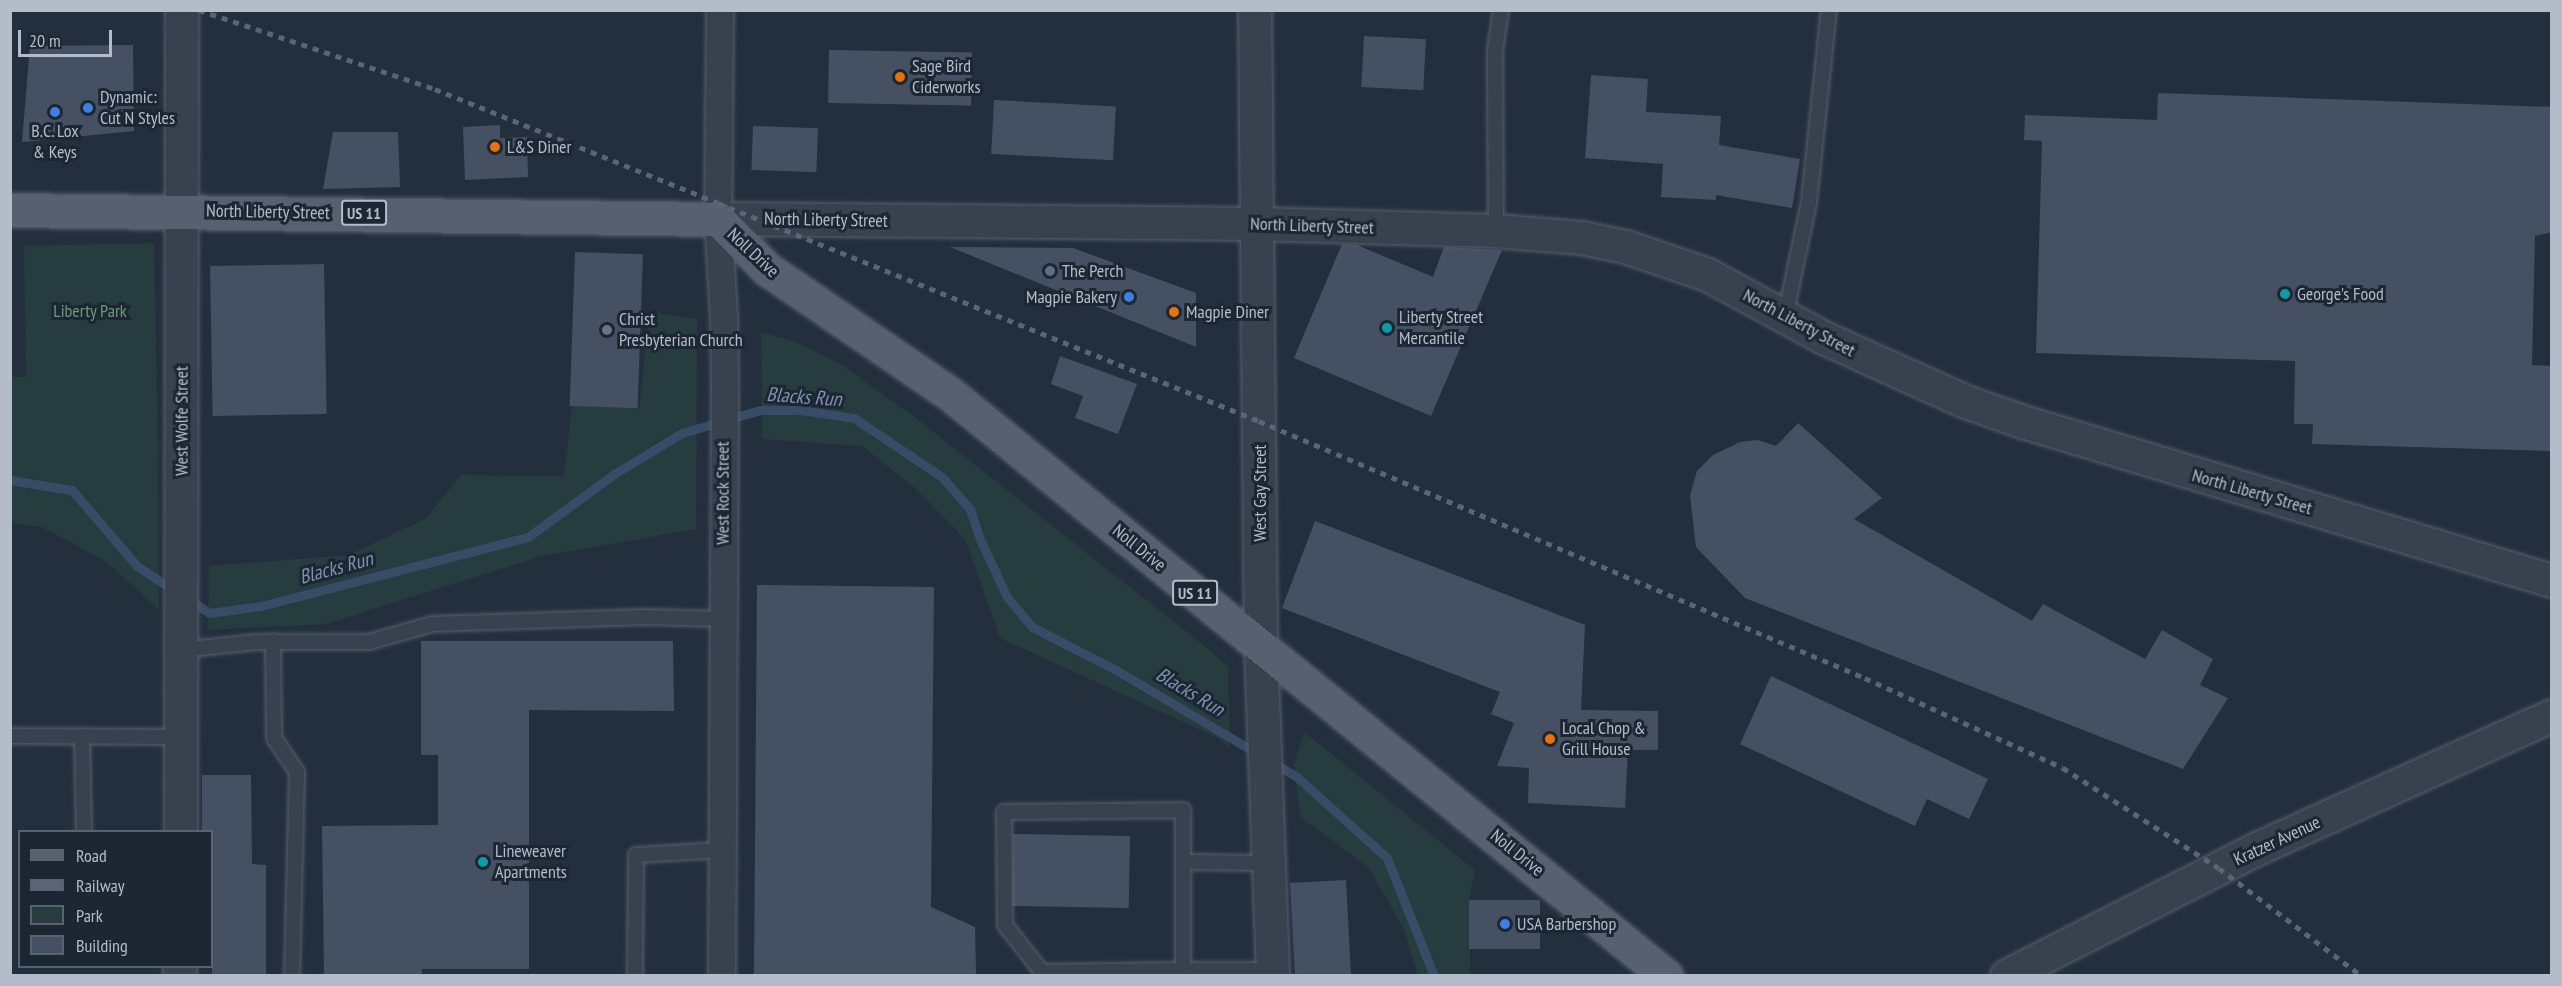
<!DOCTYPE html>
<style>
body{margin:0}
#map{position:relative;width:2562px;height:986px;overflow:hidden;background:#242f3e;font-family:"PT Sans Narrow",sans-serif}
div>[style]{position:absolute}
.green>*{inset:0;background:#263c3f}
.stream>*{height:9px;margin:-4.5px;padding:0 4.5px;transform-origin:4.5px;border-radius:4.5px;background:#394c67}
.building>*{inset:0;background:#455162;transform-origin:0 0}
.roads{filter:drop-shadow(0 0 2px #565f6c) drop-shadow(0 0 2px #565f6c)}
.service>*{height:14px;margin:-7px;padding:0 7px;transform-origin:7px;border-radius:7px;background:#38414e}
.minor>*{height:26px;margin:-13px;padding:0 13px;transform-origin:13px;border-radius:13px;background:#38414e}
.tertiary>*{height:32px;margin:-16px;padding:0 16px;transform-origin:16px;border-radius:16px;background:#38414e}
.primary>*{height:33px;margin:-16.5px;padding:0 16.5px;transform-origin:16.5px;border-radius:16.5px;background:#56606e}
.rail>*{height:4.5px;margin-top:-2.25px;transform-origin:0;background:repeating-linear-gradient(90deg,#5a6575 0 6px,transparent 0 12px)}
.dots>*{width:16px;height:16px;translate:-50% -50%;box-sizing:border-box;border:3px solid #1d2633;border-radius:50%}
span{translate:-50% -50%;white-space:nowrap;text-align:center;line-height:1.15;-webkit-text-stroke:6px #1d2633;paint-order:stroke}
.shield-label span{padding:2px 4px;background:#1d2633;border:2px solid;border-radius:4px;-webkit-text-stroke-width:0}
.shield-label{font-size:16px;color:#b4bcc9;font-weight:700}
.poi-label{font-size:18px;color:#b4bcc9}
.left{translate:0 -50%;text-align:left}
.right{translate:-100% -50%;text-align:right}
.street-label{font-size:18px;color:#b4bcc9}
.park-label{font-size:18px;color:#6b9a76}
.water-label{font-size:20px;color:#7c92b1;font-style:italic}
.frame{position:absolute;inset:0;border:12px solid #b4bcc9;pointer-events:none}
.legend{position:absolute;left:18px;top:830px;width:195px;height:138px;box-sizing:border-box;background:#1d2633;border:2px solid #59626f;margin:0;padding:8px 10px;list-style:none;font-size:18px;color:#b4bcc9}
.legend li{display:flex;align-items:center;gap:12px;height:30px}
.legend b{width:30px;border:2px solid #59626f}
.scale{position:absolute;left:18px;top:30px;width:94px;height:27px;box-sizing:border-box;border:3px solid #b4bcc9;border-top:0;padding-left:8px;font-size:18px;line-height:21px;white-space:nowrap;color:#b4bcc9;-webkit-text-stroke:4px #1d2633;paint-order:stroke}
</style>
<div id="map">
<div class="green">
<div style="clip-path:polygon(154px 243px,158px 441px,159px 610px,107px 562px,42px 527px,10px 523px,11px 377px,26px 377px,24px 246px)"></div>
<div style="clip-path:polygon(650px 312px,697px 319px,696px 529px,542px 556px,326px 624px,208px 630px,209px 566px,349px 555px,425px 519px,461px 475px,564px 476px,572px 406px,639px 408px)"></div>
<div style="clip-path:polygon(761px 332px,796px 342px,844px 366px,917px 419px,1207px 648px,1228px 667px,1230px 748px,1218px 738px,1000px 638px,965px 539px,914px 487px,862px 446px,762px 439px)"></div>
<div style="clip-path:polygon(1304px 732px,1475px 870px,1469px 900px,1470px 975px,1418px 975px,1403px 927px,1368px 867px,1300px 817px,1294px 764px)"></div>
</div>
<div class="stream">
<div style="left:10px;top:480px;width:63px;rotate:9.2deg"></div>
<div style="left:72px;top:490px;width:100px;rotate:49.5deg"></div>
<div style="left:137px;top:566px;width:45px;rotate:33.3deg"></div>
<div style="left:187px;top:598px;width:27px;rotate:34deg"></div>
<div style="left:209px;top:613px;width:52px;rotate:-7.7deg"></div>
<div style="left:261px;top:606px;width:276px;rotate:-14.5deg"></div>
<div style="left:528px;top:537px;width:107px;rotate:-36.2deg"></div>
<div style="left:614px;top:474px;width:79px;rotate:-31.1deg"></div>
<div style="left:682px;top:433px;width:81px;rotate:-16.4deg"></div>
<div style="left:760px;top:410px;width:41px"></div>
<div style="left:801px;top:410px;width:54px;rotate:8.6deg"></div>
<div style="left:854px;top:418px;width:106px;rotate:33.8deg"></div>
<div style="left:942px;top:477px;width:43px;rotate:48.8deg"></div>
<div style="left:970px;top:509px;width:29px;rotate:72deg"></div>
<div style="left:979px;top:537px;width:66px;rotate:65deg"></div>
<div style="left:1007px;top:597px;width:39px;rotate:50deg"></div>
<div style="left:1032px;top:627px;width:94px;rotate:27.1deg"></div>
<div style="left:1116px;top:670px;width:165px;rotate:30.6deg"></div>
<div style="left:1272px;top:762px;width:29px;rotate:31deg"></div>
<div style="left:1297px;top:777px;width:121px;rotate:42deg"></div>
<div style="left:1387px;top:858px;width:127px;rotate:68.3deg"></div>
</div>
<div class="building">
<div style="left:1364px;top:36px;width:62px;height:51px;rotate:3deg"></div>
<div style="clip-path:polygon(133px 45px,134px 131px,22px 142px,30px 46px)"></div>
<div style="left:829px;top:50px;width:143px;height:53px;rotate:1deg"></div>
<div style="clip-path:polygon(1591px 75px,1648px 79px,1646px 112px,1721px 116px,1719px 145px,1800px 159px,1792px 208px,1716px 195px,1716px 200px,1661px 197px,1663px 164px,1585px 158px)"></div>
<div style="clip-path:polygon(2158px 93px,2552px 107px,2552px 232px,2535px 236px,2532px 365px,2552px 366px,2552px 451px,2312px 444px,2313px 424px,2294px 424px,2295px 361px,2036px 353px,2042px 141px,2024px 140px,2025px 115px,2157px 120px)"></div>
<div style="left:994px;top:100px;width:122px;height:54px;rotate:3deg"></div>
<div style="clip-path:polygon(500px 125px,500px 138px,527px 137px,528px 177px,465px 180px,463px 127px)"></div>
<div style="left:753px;top:126px;width:65px;height:44px;rotate:2deg"></div>
<div style="clip-path:polygon(333px 132px,398px 132px,400px 187px,323px 189px)"></div>
<div style="clip-path:polygon(1342px 244px,1357px 245px,1433px 277px,1444px 247px,1502px 250px,1431px 416px,1294px 358px)"></div>
<div style="clip-path:polygon(950px 247px,1073px 248px,1196px 293px,1196px 347px)"></div>
<div style="left:575px;top:252px;width:68px;height:154px;rotate:2deg"></div>
<div style="left:324px;top:264px;width:150px;height:114px;rotate:89deg"></div>
<div style="clip-path:polygon(1060px 356px,1137px 384px,1118px 434px,1075px 418px,1083px 396px,1051px 384px)"></div>
<div style="clip-path:polygon(1798px 423px,1882px 498px,1854px 519px,2032px 621px,2043px 604px,2145px 659px,2162px 630px,2213px 659px,2200px 685px,2228px 698px,2183px 769px,1745px 598px,1696px 547px,1690px 495px,1697px 471px,1713px 455px,1740px 442px,1758px 440px,1776px 446px)"></div>
<div style="clip-path:polygon(1315px 521px,1585px 625px,1581px 710px,1658px 711px,1658px 750px,1628px 750px,1625px 808px,1528px 803px,1529px 768px,1497px 766px,1514px 723px,1491px 714px,1500px 692px,1282px 608px)"></div>
<div style="clip-path:polygon(757px 585px,934px 587px,931px 907px,975px 927px,976px 975px,754px 975px)"></div>
<div style="clip-path:polygon(421px 641px,673px 641px,674px 711px,529px 710px,529px 969px,422px 969px,422px 975px,324px 975px,322px 826px,438px 825px,438px 755px,421px 755px)"></div>
<div style="clip-path:polygon(1771px 676px,1988px 779px,1969px 819px,1927px 799px,1915px 826px,1740px 744px)"></div>
<div style="clip-path:polygon(202px 775px,251px 775px,252px 864px,266px 865px,266px 975px,212px 975px,212px 831px,202px 831px)"></div>
<div style="left:1013px;top:834px;width:117px;height:72px;rotate:1deg"></div>
<div style="left:1346px;top:880px;width:95px;height:56px;rotate:87deg"></div>
<div style="left:1469px;top:900px;width:71px;height:49px"></div>
</div>
<div class="roads">
<div class="service">
<div style="left:1496px;top:231px;width:180px;rotate:-90.3deg"></div>
<div style="left:1495px;top:51px;width:41px;rotate:-81.7deg"></div>
<div style="left:1785px;top:317px;width:117px;rotate:-78.2deg"></div>
<div style="left:1809px;top:202px;width:193px;rotate:-84.1deg"></div>
<div style="left:273px;top:641px;width:97px;rotate:89.4deg"></div>
<div style="left:274px;top:738px;width:41px;rotate:55.9deg"></div>
<div style="left:297px;top:772px;width:204px;rotate:91.4deg"></div>
<div style="left:181px;top:650px;width:76px;rotate:-6deg"></div>
<div style="left:257px;top:642px;width:112px"></div>
<div style="left:369px;top:642px;width:66px;rotate:-15.9deg"></div>
<div style="left:432px;top:624px;width:213px;rotate:-1.9deg"></div>
<div style="left:645px;top:617px;width:78px;rotate:1.5deg"></div>
<div style="left:10px;top:736px;width:171px;rotate:0.3deg"></div>
<div style="left:82px;top:736px;width:96px;rotate:88.8deg"></div>
<div style="left:1270px;top:863px;width:87px;rotate:-179.3deg"></div>
<div style="left:1183px;top:862px;width:108px;rotate:90deg"></div>
<div style="left:1183px;top:970px;width:90px"></div>
<div style="left:1042px;top:972px;width:60px;rotate:-128.2deg"></div>
<div style="left:1005px;top:925px;width:113px;rotate:-90.5deg"></div>
<div style="left:1004px;top:812px;width:179px;rotate:-0.6deg"></div>
<div style="left:1183px;top:810px;width:52px;rotate:90deg"></div>
<div style="left:635px;top:976px;width:121px;rotate:-89.5deg"></div>
<div style="left:636px;top:855px;width:87px;rotate:-3.3deg"></div>
<div style="left:1043px;top:976px;width:4px;rotate:-104deg"></div>
<div style="left:1042px;top:972px;width:141px;rotate:-0.8deg"></div>
<div style="left:1183px;top:970px;width:6px;rotate:90deg"></div>
</div>
<div class="minor">
<div style="left:720px;top:10px;width:209px;rotate:90.5deg"></div>
<div style="left:718px;top:219px;width:97px;rotate:86.5deg"></div>
<div style="left:724px;top:316px;width:72px;rotate:89.2deg"></div>
<div style="left:725px;top:388px;width:588px;rotate:90.29deg"></div>
</div>
<div class="tertiary">
<div style="left:1255px;top:10px;width:636px;rotate:89.46deg"></div>
<div style="left:1261px;top:646px;width:330px;rotate:87.9deg"></div>
<div style="left:718px;top:219px;width:540px;rotate:0.53deg"></div>
<div style="left:1258px;top:224px;width:238px;rotate:1.7deg"></div>
<div style="left:1496px;top:231px;width:86px;rotate:4.7deg"></div>
<div style="left:1582px;top:238px;width:45px;rotate:11.6deg"></div>
<div style="left:1626px;top:247px;width:87px;rotate:18.9deg"></div>
<div style="left:1708px;top:275px;width:132px;rotate:28.5deg"></div>
<div style="left:1824px;top:338px;width:156px;rotate:24.3deg"></div>
<div style="left:1966px;top:402px;width:60px;rotate:19.3deg"></div>
<div style="left:2023px;top:422px;width:552px;rotate:16.73deg"></div>
<div style="left:181px;top:832px;width:822px;rotate:-89.93deg"></div>
<div style="left:180px;top:976px;width:10px;rotate:-90deg"></div>
<div style="left:2007px;top:976px;width:278px;rotate:-26.9deg"></div>
<div style="left:2255px;top:850px;width:326px;rotate:-24.3deg"></div>
</div>
<div class="primary">
<div style="left:10px;top:210px;width:708px;rotate:0.73deg"></div>
<div style="left:718px;top:219px;width:70px;rotate:45.6deg"></div>
<div style="left:767px;top:269px;width:220px;rotate:34.3deg"></div>
<div style="left:949px;top:393px;width:924px;rotate:39.11deg"></div>
</div>
</div>
<div class="rail">
<div style="left:199px;top:10px;width:249px;rotate:18.5deg"></div>
<div style="left:435px;top:89px;width:305px;rotate:21.9deg"></div>
<div style="left:718px;top:203px;width:583px;rotate:21.95deg"></div>
<div style="left:1259px;top:421px;width:658px;rotate:22.98deg"></div>
<div style="left:1865px;top:678px;width:217px;rotate:24.4deg"></div>
<div style="left:2063px;top:768px;width:185px;rotate:32.7deg"></div>
<div style="left:2219px;top:868px;width:179px;rotate:37.1deg"></div>
</div>
<div class="dots">
<div style="left:900px;top:77px;background:#e8710a"></div>
<div style="left:88px;top:108px;background:#3f7fe0"></div>
<div style="left:55px;top:112px;background:#3f7fe0"></div>
<div style="left:495px;top:147px;background:#e8710a"></div>
<div style="left:1050px;top:271px;background:#5c6f8a"></div>
<div style="left:2285px;top:294px;background:#0f9aa8"></div>
<div style="left:1129px;top:297px;background:#3f7fe0"></div>
<div style="left:1174px;top:312px;background:#e8710a"></div>
<div style="left:1387px;top:328px;background:#0f9aa8"></div>
<div style="left:607px;top:330px;background:#6b7280"></div>
<div style="left:1550px;top:739px;background:#e8710a"></div>
<div style="left:483px;top:862px;background:#0f9aa8"></div>
<div style="left:1505px;top:924px;background:#3f7fe0"></div>
</div>
<div class="shield-label">
<span style="left:364px;top:213px">US 11</span>
<span style="left:1195px;top:593px">US 11</span>
</div>
<div class="poi-label">
<span class="left" style="left:912px;top:77px">Sage Bird<br>Ciderworks</span>
<span class="left" style="left:100px;top:108px">Dynamic:<br>Cut N Styles</span>
<span style="left:55px;top:142px">B.C. Lox<br>&amp; Keys</span>
<span class="left" style="left:507px;top:147px">L&amp;S Diner</span>
<span class="left" style="left:1062px;top:271px">The Perch</span>
<span class="left" style="left:2297px;top:294px">George's Food</span>
<span class="right" style="left:1117px;top:297px">Magpie Bakery</span>
<span class="left" style="left:1186px;top:312px">Magpie Diner</span>
<span class="left" style="left:1399px;top:328px">Liberty Street<br>Mercantile</span>
<span class="left" style="left:619px;top:330px">Christ<br>Presbyterian Church</span>
<span class="left" style="left:1562px;top:739px">Local Chop &amp;<br>Grill House</span>
<span class="left" style="left:495px;top:862px">Lineweaver<br>Apartments</span>
<span class="left" style="left:1517px;top:924px">USA Barbershop</span>
</div>
<div class="street-label">
<span style="left:268px;top:212px;rotate:1deg">North Liberty Street</span>
<span style="left:826px;top:220px;rotate:1deg">North Liberty Street</span>
<span style="left:1312px;top:226px;rotate:2deg">North Liberty Street</span>
<span style="left:753px;top:253px;rotate:43deg">Noll Drive</span>
<span style="left:1799px;top:323px;rotate:28deg">North Liberty Street</span>
<span style="left:182px;top:421px;rotate:-90deg">West Wolfe Street</span>
<span style="left:2252px;top:492px;rotate:16deg">North Liberty Street</span>
<span style="left:723px;top:493px;rotate:-90deg">West Rock Street</span>
<span style="left:1260px;top:493px;rotate:-90deg">West Gay Street</span>
<span style="left:1139px;top:548px;rotate:39deg">Noll Drive</span>
<span style="left:2277px;top:841px;rotate:-25deg">Kratzer Avenue</span>
<span style="left:1517px;top:853px;rotate:39deg">Noll Drive</span>
</div>
<div class="park-label">
<span style="left:90px;top:311px">Liberty Park</span>
</div>
<div class="water-label">
<span style="left:804px;top:397px;rotate:4deg">Blacks Run</span>
<span style="left:336px;top:568px;rotate:-15deg">Blacks Run</span>
<span style="left:1190px;top:692px;rotate:31deg">Blacks Run</span>
</div>
<div class="frame"></div>
<ul class="legend">
<li><b style="height:8px;background:#56606e"></b>Road</li>
<li><b style="height:8px;background:#5a6575"></b>Railway</li>
<li><b style="height:16px;background:#263c3f"></b>Park</li>
<li><b style="height:16px;background:#455162"></b>Building</li>
</ul>
<div class="scale">20 m</div>
</div>
